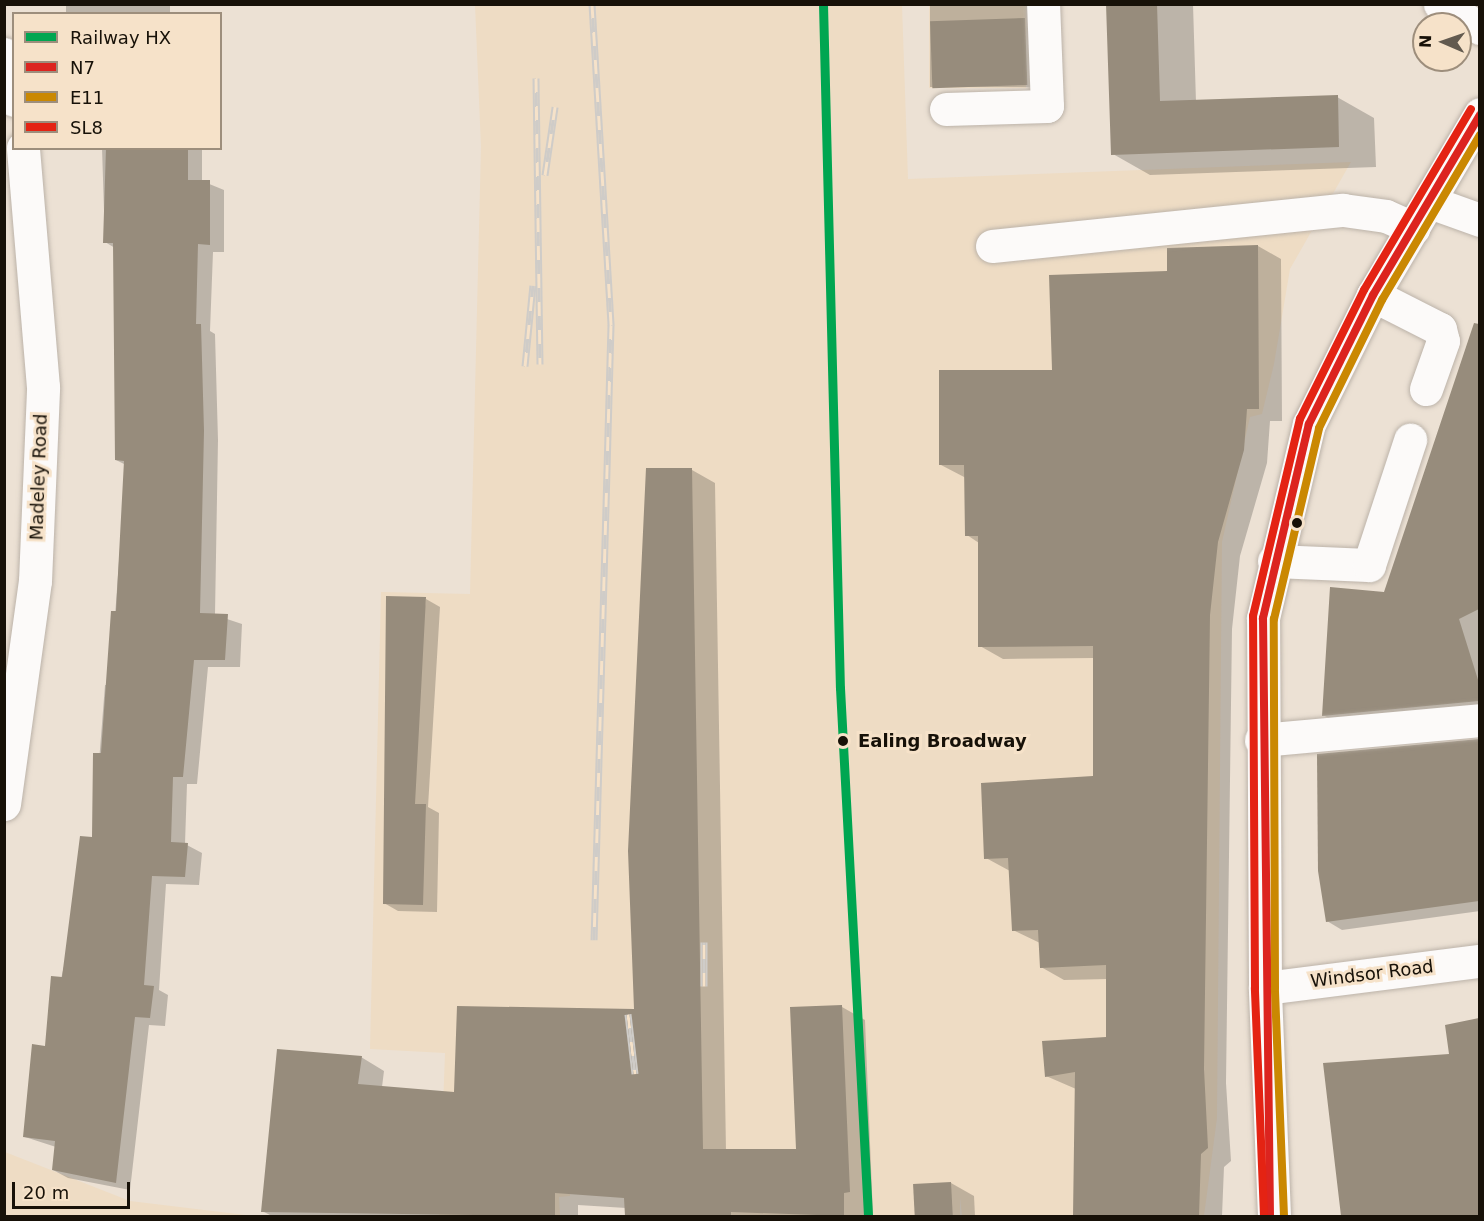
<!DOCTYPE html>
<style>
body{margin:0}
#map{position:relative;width:1484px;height:1221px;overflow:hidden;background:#ece1d4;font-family:"DejaVu Sans",sans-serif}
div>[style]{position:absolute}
.built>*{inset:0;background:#eedcc4;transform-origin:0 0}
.shadow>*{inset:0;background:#0003;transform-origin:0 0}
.building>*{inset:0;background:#978c7c;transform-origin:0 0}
.roads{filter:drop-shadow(0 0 2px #bcb3a9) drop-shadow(0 0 2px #bcb3a9)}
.minor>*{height:33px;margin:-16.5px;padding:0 16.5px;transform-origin:16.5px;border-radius:16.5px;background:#fcfaf9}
.major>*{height:33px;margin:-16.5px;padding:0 16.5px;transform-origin:16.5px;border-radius:16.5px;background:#fcfaf9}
.rail>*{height:7px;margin-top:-3.5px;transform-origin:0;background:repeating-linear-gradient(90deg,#f6e2c9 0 14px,#cfccc8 0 28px);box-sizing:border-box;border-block:2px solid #cfccc8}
.bus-1>*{height:8px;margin:-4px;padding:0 4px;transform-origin:4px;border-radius:4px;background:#dc241f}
.bus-2>*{height:8px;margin:-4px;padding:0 4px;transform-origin:4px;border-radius:4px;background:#ca8802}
.bus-3>*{height:8px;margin:-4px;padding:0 4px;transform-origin:4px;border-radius:4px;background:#e42313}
.rail-1>*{height:9px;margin:-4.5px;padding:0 4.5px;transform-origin:4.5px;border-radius:4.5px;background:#00a651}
.dots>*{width:16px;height:16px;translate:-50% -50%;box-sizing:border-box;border:3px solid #f6e2c9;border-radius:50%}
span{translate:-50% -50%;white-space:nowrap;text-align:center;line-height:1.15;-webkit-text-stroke:6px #f6e2c9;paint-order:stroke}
.street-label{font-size:18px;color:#171108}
.stop-label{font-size:18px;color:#171108;font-weight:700}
.left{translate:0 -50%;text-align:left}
.frame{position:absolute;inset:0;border:6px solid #171108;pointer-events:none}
.legend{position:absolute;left:12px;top:12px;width:210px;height:138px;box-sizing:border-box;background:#f6e2c9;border:2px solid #9d8e7c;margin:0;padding:8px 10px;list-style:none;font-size:18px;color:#171108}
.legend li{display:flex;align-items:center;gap:12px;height:30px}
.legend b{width:30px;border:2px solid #9d8e7c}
.north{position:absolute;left:1412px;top:12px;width:60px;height:60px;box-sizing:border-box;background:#f6e2c9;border:2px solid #9d8e7c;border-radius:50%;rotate:272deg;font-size:16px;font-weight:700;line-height:24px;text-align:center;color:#171108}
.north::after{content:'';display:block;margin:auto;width:21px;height:27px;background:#625a4f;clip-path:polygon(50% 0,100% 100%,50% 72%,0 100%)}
.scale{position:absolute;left:12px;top:1182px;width:118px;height:27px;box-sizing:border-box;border:3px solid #171108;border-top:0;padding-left:8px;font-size:18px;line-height:21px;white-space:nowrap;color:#171108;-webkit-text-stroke:4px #f6e2c9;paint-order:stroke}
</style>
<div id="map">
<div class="built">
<div style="clip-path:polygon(475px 5px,902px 5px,908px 179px,1351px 162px,1290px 269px,1274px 364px,1262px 414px,1250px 417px,1222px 542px,1217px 1118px,1204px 1216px,962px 1216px,960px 1197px,960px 1216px,711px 1216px,708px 1169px,572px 1164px,570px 1196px,559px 1197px,560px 1216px,439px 1216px,445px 1053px,370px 1049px,381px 592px,470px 594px,481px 147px)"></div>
<div style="left:929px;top:5px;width:97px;height:83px"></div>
<div style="clip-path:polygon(5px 1152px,130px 1201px,254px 1216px,5px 1216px)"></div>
</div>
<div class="shadow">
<div style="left:66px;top:4px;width:104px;height:10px"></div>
<div style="left:930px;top:4px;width:102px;height:83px"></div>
<div style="clip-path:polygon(1108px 4px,1193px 4px,1196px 102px,1337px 97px,1374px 118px,1376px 167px,1150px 175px,1113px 154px)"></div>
<div style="clip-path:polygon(102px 148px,202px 148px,202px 181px,224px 190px,224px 252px,213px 252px,210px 331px,215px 334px,218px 440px,215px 615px,242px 624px,240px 667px,208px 667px,197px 784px,187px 784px,185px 844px,202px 853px,199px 885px,166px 884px,159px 990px,168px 995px,165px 1026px,149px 1025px,130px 1190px,68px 1178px,53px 1170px,56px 1147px,25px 1137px,93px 839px,105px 685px,110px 685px,126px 465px,116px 460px,115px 248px,105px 242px)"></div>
<div style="clip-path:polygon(1258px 246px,1281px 259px,1282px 421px,1270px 421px,1267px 463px,1240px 556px,1232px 629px,1226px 1083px,1231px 1161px,1224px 1167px,1222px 1216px,1074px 1216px,1076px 1089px,1046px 1076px,1107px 1038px,1108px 979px,1064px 980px,1041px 967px,1040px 943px,1013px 930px,1010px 871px,986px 858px,1094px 778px,1094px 658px,1003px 659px,980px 646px,979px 543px,967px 535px,966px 478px,941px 465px,1169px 272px)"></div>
<div style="clip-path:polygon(1480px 327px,1480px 717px,1345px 727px,1323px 715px,1385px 593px,1472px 333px)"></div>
<div style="clip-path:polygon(692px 470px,715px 483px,726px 1151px,797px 1151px,842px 1007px,865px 1020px,873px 1216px,627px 1216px,626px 1208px,578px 1205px,578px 1216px,272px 1216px,262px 1211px,361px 1057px,384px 1071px,382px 1087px,455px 1093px,636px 1010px)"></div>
<div style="clip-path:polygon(426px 599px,440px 607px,428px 807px,439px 813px,437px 912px,398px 911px,384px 903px)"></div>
<div style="clip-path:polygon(1480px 740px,1480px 911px,1342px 930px,1327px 921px,1318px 755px)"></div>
<div style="clip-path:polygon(1478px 1020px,1480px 1216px,1344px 1216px,1325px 1065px,1451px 1055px)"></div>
<div style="clip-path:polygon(951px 1183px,974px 1196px,975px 1216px,916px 1216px,915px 1185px)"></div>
</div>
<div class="building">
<div style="clip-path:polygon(1106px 4px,1157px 4px,1160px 101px,1338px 95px,1339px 147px,1111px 155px)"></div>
<div style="left:1025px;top:18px;width:67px;height:95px;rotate:88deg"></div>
<div style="clip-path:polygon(106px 148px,188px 148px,188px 180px,210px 180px,210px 245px,198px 244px,196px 324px,201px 324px,204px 431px,200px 613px,228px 614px,225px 660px,194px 660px,183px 777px,173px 777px,171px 842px,188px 843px,185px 877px,152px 876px,144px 985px,154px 986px,150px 1018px,135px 1017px,116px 1183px,52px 1170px,55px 1141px,23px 1137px,32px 1044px,45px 1046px,51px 976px,62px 977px,80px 836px,92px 837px,93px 753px,101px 753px,111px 611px,116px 611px,124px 461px,115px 460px,113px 243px,103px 243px)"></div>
<div style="clip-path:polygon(1258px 245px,1259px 409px,1247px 409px,1244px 450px,1218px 542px,1210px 615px,1204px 1069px,1208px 1148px,1201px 1154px,1199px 1216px,1073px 1216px,1075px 1072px,1045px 1077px,1042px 1041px,1106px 1037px,1106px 965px,1040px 968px,1038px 930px,1012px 931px,1008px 858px,984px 859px,981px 783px,1093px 776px,1093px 646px,978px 647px,978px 536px,965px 536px,964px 465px,939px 465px,939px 370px,1052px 370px,1049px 275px,1167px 271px,1167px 248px)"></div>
<div style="clip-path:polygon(1474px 323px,1479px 324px,1479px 609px,1459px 619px,1479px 683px,1479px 701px,1322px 716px,1330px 587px,1384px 592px)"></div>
<div style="clip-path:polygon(646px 468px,692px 468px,703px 1149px,796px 1149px,790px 1007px,842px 1005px,850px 1192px,844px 1193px,844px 1216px,731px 1212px,731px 1216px,625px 1216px,624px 1198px,555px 1193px,555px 1216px,261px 1212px,277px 1049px,362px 1056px,358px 1084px,454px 1092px,457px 1006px,634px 1009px,628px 851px)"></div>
<div style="clip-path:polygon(386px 596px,426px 597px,415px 804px,426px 804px,423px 905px,383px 904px)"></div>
<div style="clip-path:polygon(1479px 739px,1479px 901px,1326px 922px,1318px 871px,1317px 754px)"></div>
<div style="clip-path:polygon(1479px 1018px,1479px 1216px,1341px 1216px,1323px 1063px,1449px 1054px,1445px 1025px)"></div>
<div style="left:951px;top:1182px;width:34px;height:38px;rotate:87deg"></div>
</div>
<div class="roads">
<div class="minor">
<div style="left:1440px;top:4px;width:47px;rotate:31deg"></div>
<div style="left:4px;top:54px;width:47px;rotate:77.7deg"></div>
<div style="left:946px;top:109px;width:101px;rotate:-1.7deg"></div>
<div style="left:1047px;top:106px;width:102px;rotate:-92.2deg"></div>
<div style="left:1430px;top:202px;width:53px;rotate:19.8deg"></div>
<div style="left:992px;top:246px;width:353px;rotate:-5.9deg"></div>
<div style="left:1343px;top:210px;width:43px;rotate:7.9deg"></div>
<div style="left:1386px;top:216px;width:30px;rotate:24deg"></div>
<div style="left:1373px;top:295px;width:75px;rotate:26.9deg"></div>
<div style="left:1440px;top:329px;width:12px;rotate:76deg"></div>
<div style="left:1443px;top:341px;width:51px;rotate:109.5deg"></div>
<div style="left:1274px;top:561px;width:95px;rotate:2.4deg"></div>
<div style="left:1369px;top:565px;width:132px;rotate:-71.8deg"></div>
<div style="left:1261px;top:740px;width:220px;rotate:-5.2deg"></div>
<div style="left:4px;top:804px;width:225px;rotate:-82.1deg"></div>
<div style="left:35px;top:581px;width:194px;rotate:-87.6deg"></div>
<div style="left:43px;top:387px;width:240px;rotate:-94.8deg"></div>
<div style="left:1265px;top:988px;width:217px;rotate:-7.2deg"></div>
</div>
<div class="major">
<div style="left:1274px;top:1216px;width:228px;rotate:-92.3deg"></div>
<div style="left:1265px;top:988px;width:370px;rotate:-90.3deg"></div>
<div style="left:1263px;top:618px;width:199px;rotate:-76.7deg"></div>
<div style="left:1309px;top:424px;width:144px;rotate:-63.6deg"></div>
<div style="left:1373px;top:295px;width:210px;rotate:-59.4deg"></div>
</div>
</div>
<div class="rail">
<div style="left:592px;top:4px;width:322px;rotate:86.6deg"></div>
<div style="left:611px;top:325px;width:615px;rotate:91.58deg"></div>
<div style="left:536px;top:78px;width:286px;rotate:89.2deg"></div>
<div style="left:545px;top:175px;width:69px;rotate:-81.6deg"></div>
<div style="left:525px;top:366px;width:81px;rotate:-84.4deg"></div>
<div style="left:704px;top:986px;width:44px;rotate:-90deg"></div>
<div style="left:628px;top:1014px;width:60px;rotate:83.3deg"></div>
</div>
<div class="bus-1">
<div style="left:1270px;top:1216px;width:598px;rotate:-90.67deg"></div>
<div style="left:1263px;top:618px;width:199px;rotate:-76.7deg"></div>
<div style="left:1309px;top:424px;width:144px;rotate:-63.6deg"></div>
<div style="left:1373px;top:295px;width:209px;rotate:-59.3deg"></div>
</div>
<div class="bus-2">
<div style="left:1284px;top:1216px;width:228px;rotate:-92.3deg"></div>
<div style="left:1275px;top:988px;width:369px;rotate:-90.2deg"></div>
<div style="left:1274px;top:619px;width:196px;rotate:-76.7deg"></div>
<div style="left:1319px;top:428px;width:143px;rotate:-63.8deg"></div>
<div style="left:1382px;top:300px;width:192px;rotate:-59.3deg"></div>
</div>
<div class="bus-3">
<div style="left:1264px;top:1216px;width:228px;rotate:-92.3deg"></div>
<div style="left:1255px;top:988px;width:372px;rotate:-90.3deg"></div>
<div style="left:1253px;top:616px;width:203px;rotate:-76.6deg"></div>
<div style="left:1300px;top:419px;width:144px;rotate:-63.6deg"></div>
<div style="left:1364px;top:290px;width:210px;rotate:-59.4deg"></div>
</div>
<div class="rail-1">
<div style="left:823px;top:4px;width:684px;rotate:88.58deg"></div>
<div style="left:840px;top:688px;width:529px;rotate:86.96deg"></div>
</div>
<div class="dots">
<div style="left:1297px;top:523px;background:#171108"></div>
<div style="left:843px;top:741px;background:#171108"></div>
</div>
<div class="street-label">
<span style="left:39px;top:477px;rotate:-88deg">Madeley Road</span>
<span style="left:1372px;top:974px;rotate:-7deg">Windsor Road</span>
</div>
<div class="stop-label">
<span class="left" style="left:858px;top:741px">Ealing Broadway</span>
</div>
<div class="frame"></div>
<ul class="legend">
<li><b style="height:8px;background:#00a651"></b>Railway HX</li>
<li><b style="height:8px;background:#dc241f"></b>N7</li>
<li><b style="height:8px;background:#ca8802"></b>E11</li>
<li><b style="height:8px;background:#e42313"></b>SL8</li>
</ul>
<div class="north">N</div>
<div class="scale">20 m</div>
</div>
